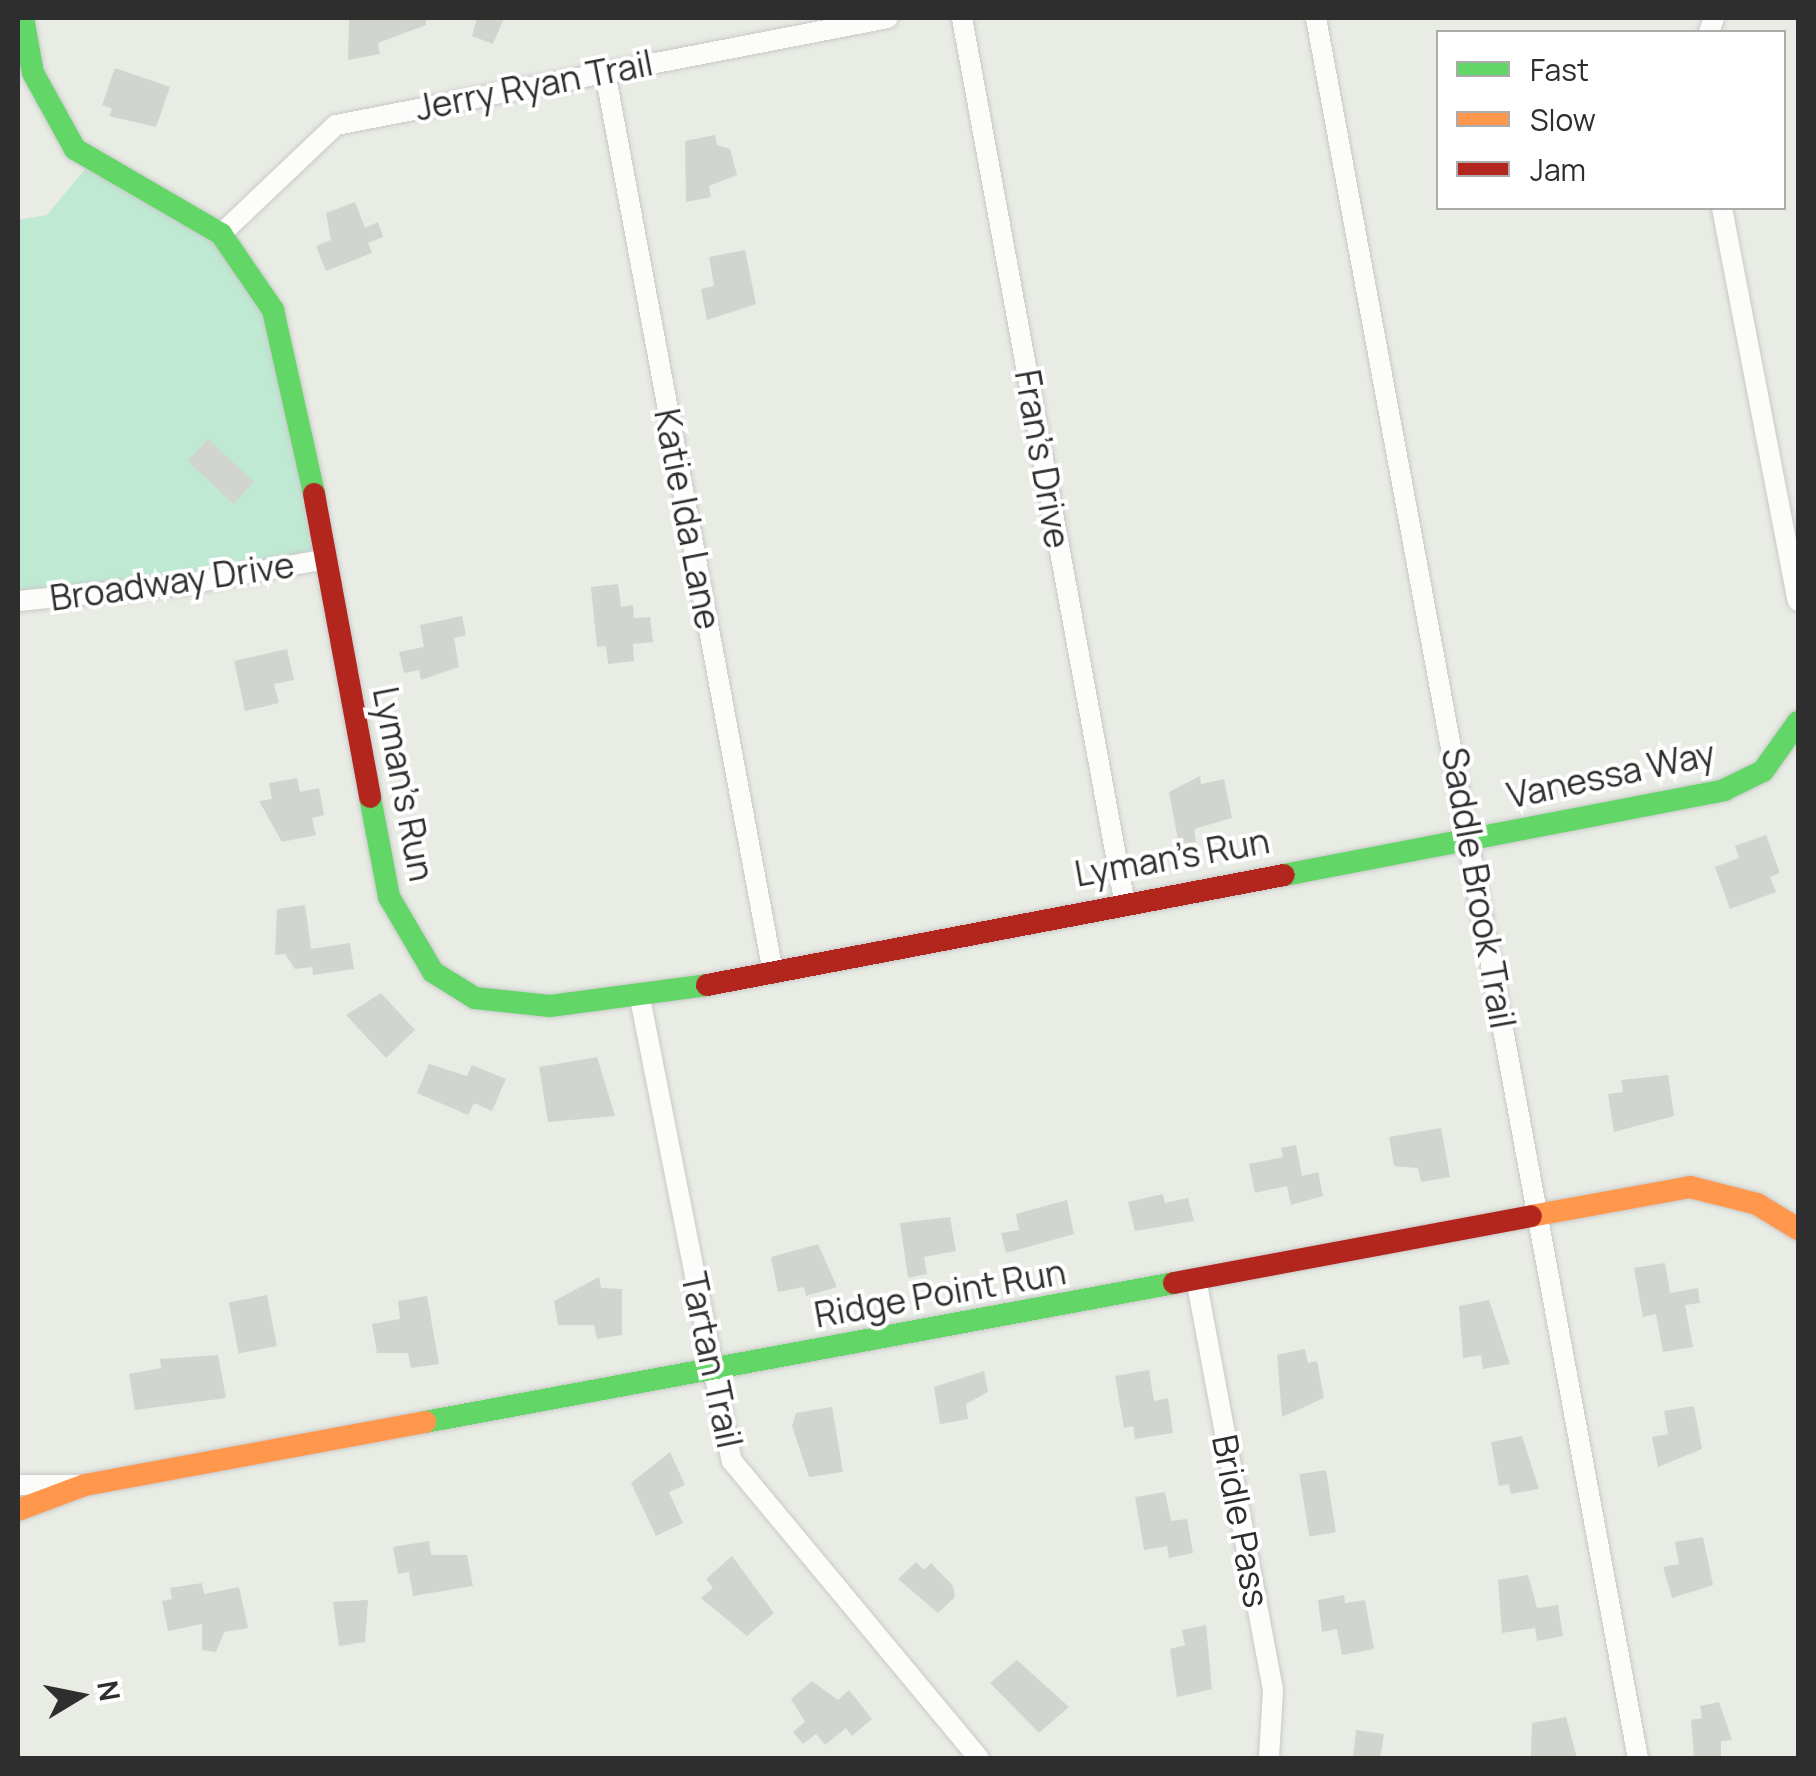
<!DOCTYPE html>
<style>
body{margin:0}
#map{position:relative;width:1816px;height:1776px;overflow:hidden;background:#e8ece4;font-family:Manrope,sans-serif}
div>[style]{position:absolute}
.green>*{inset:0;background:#bfe9d3}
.building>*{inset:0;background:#d2d5cf;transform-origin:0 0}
.roads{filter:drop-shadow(0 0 2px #c9c9c9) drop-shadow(0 0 2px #c9c9c9)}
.street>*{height:20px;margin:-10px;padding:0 10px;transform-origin:10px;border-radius:10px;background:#fcfcfb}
.fast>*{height:22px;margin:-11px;padding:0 11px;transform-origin:11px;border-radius:11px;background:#63d668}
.slow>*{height:22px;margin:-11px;padding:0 11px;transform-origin:11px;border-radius:11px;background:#ff974d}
.jam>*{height:22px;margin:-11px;padding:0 11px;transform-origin:11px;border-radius:11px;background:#b3261e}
span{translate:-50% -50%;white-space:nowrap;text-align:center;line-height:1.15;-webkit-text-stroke:8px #fff;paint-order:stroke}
.street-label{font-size:35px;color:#2e2e2e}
.frame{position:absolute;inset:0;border:20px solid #2e2e2e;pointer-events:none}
.legend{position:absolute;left:1436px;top:30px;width:350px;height:180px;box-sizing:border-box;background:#fff;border:2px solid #ababab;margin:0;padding:12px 18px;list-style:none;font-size:30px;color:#2e2e2e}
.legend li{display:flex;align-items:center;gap:20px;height:50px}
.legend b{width:50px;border:2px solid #ababab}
.north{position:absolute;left:30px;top:1646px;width:100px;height:100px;-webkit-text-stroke:8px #fff;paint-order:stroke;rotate:80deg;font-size:28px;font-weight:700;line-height:40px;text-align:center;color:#2e2e2e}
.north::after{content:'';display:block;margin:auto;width:35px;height:45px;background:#2e2e2e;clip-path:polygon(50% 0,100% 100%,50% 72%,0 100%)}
</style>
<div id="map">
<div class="green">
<div style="clip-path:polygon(92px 161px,163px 197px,256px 280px,327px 559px,20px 600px,18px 220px,47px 215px)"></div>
</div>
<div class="building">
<div style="clip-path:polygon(349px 18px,426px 18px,426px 25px,378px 43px,380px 54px,348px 60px)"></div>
<div style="clip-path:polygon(477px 18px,504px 18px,493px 44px,472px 36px)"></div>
<div style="clip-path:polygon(115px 68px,170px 87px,156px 127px,109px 116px,112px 109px,102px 105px)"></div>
<div style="clip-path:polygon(715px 135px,717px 145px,730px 149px,737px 175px,709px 186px,711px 197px,686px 202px,685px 141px)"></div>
<div style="clip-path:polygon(355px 202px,365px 228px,378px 222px,383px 237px,368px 243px,372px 253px,326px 271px,316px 246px,331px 240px,326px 213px)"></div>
<div style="clip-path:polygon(745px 250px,756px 304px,707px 320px,701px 289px,714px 286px,709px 257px)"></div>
<div style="left:208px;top:439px;width:63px;height:30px;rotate:43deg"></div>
<div style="clip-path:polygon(618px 584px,621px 607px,633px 605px,634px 618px,650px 617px,653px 642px,633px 644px,634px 661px,608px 664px,606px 646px,597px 647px,591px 587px)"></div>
<div style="clip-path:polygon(462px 616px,466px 635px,454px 638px,459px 667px,421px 680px,419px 670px,404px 673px,399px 652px,424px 647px,420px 625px)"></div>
<div style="clip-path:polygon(287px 649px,294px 680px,274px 684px,279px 703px,245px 711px,234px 661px)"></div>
<div style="clip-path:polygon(1200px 776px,1201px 784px,1224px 779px,1232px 818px,1194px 829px,1196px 842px,1179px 845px,1169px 792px)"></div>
<div style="clip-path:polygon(297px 778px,300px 792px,319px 788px,324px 815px,312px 818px,316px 835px,282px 842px,259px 801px,272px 799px,269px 783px)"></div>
<div style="clip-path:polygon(1766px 835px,1780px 873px,1770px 877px,1776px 892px,1730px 909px,1715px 867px,1739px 858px,1735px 846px)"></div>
<div style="clip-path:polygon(305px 905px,311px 949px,350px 943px,354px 969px,313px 975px,312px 967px,295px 969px,285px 954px,275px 955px,277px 909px)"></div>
<div style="clip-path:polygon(381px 993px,415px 1030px,386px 1058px,346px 1015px)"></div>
<div style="clip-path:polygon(597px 1057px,615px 1116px,548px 1122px,539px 1067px)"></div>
<div style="clip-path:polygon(429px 1064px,467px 1076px,472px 1065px,506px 1079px,492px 1111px,474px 1103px,468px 1115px,417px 1093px)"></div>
<div style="clip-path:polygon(1668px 1075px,1674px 1116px,1614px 1132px,1608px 1094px,1623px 1092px,1621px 1080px)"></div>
<div style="clip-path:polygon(1441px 1128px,1450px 1177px,1421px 1182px,1418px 1168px,1394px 1166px,1389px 1137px)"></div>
<div style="clip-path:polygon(1296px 1145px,1302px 1176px,1318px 1172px,1323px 1196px,1291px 1205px,1287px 1186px,1255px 1193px,1249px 1164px,1283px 1157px,1281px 1148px)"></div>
<div style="clip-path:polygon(1163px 1194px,1165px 1203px,1188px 1198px,1194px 1221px,1135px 1231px,1128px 1202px)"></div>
<div style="clip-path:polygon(1067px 1200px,1074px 1234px,1006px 1253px,1001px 1233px,1019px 1230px,1016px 1214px)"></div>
<div style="clip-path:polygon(950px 1217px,956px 1251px,924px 1257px,927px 1274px,908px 1278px,900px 1223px)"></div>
<div style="clip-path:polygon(818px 1244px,837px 1287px,806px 1296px,804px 1287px,778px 1292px,771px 1257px)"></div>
<div style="clip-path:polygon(1665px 1263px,1670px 1293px,1698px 1288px,1700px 1303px,1685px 1305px,1693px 1347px,1663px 1352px,1656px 1314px,1643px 1317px,1634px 1268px)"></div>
<div style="clip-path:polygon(599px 1277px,601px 1288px,622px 1289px,622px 1335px,597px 1339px,594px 1325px,558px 1325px,554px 1301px)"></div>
<div style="left:267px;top:1295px;width:52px;height:39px;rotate:79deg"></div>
<div style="clip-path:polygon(427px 1296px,439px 1364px,411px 1368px,408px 1353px,377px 1353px,372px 1324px,400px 1319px,398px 1301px)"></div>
<div style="clip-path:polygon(1489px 1300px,1510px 1364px,1483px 1369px,1481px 1355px,1463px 1358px,1459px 1306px)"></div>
<div style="clip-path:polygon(1305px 1349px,1308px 1363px,1317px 1361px,1324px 1398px,1282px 1417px,1277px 1355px)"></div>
<div style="clip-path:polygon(218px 1355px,226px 1398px,135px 1410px,129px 1374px,161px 1368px,160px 1359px)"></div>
<div style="clip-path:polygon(1149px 1370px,1154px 1401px,1168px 1398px,1173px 1433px,1135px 1439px,1133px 1426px,1124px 1428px,1115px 1376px)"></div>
<div style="clip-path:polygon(984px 1371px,988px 1392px,966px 1404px,968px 1419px,940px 1424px,934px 1387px)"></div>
<div style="clip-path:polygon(1694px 1406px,1702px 1449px,1658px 1467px,1652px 1437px,1668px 1434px,1664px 1411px)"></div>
<div style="clip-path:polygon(832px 1407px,843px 1472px,809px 1477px,792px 1426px,796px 1413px)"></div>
<div style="clip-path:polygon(1522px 1436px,1539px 1489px,1511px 1494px,1509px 1484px,1499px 1486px,1491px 1442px)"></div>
<div style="clip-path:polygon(670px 1452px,685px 1485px,669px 1492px,683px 1523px,656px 1536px,631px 1483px)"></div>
<div style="left:1326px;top:1470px;width:63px;height:27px;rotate:81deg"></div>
<div style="clip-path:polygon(1165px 1492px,1171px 1521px,1187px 1519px,1193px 1553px,1169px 1558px,1167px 1546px,1144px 1550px,1135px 1497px)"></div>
<div style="clip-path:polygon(1703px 1537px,1713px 1585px,1672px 1598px,1663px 1567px,1679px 1564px,1675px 1542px)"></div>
<div style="clip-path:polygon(429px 1541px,431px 1555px,467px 1555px,473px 1586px,413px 1596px,409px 1572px,398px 1574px,393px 1547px)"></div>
<div style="clip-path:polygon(732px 1556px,774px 1613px,747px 1636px,701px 1598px,713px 1588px,706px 1579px)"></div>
<div style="clip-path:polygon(916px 1562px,924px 1570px,931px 1563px,953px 1586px,955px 1597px,938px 1613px,898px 1579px)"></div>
<div style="clip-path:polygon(1528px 1575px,1537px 1608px,1558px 1605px,1563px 1636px,1537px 1641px,1535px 1628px,1502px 1633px,1498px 1580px)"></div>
<div style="clip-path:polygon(202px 1583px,204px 1594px,239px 1587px,248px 1628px,224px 1632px,216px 1652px,202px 1650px,202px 1624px,168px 1631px,162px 1601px,172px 1599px,170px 1588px)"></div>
<div style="clip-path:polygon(1344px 1595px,1345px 1603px,1365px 1600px,1374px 1649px,1342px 1655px,1337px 1629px,1322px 1632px,1318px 1600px)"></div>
<div style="clip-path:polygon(368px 1600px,365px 1642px,339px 1646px,333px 1602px)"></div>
<div style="clip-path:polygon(1206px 1625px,1212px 1689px,1177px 1697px,1170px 1649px,1185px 1645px,1182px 1630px)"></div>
<div style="clip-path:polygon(1017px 1660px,1069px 1707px,1039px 1733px,990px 1683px)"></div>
<div style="clip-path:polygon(812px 1681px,838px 1700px,849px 1690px,872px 1719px,852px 1736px,846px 1728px,825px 1745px,816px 1734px,803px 1744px,793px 1732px,805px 1722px,791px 1699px)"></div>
<div style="clip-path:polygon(1719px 1702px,1732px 1740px,1721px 1741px,1721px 1758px,1694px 1758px,1691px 1720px,1702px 1718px,1700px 1706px)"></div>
<div style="clip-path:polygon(1566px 1717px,1577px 1758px,1531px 1756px,1532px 1723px)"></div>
<div style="clip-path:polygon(1356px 1730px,1384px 1734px,1380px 1758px,1353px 1758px)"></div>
</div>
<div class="roads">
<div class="street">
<div style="left:962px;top:18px;width:897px;rotate:79.59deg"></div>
<div style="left:1316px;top:18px;width:1770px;rotate:79.52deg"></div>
<div style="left:1709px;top:32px;width:15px;rotate:-70deg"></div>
<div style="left:605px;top:72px;width:910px;rotate:79.43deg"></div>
<div style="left:1722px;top:208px;width:400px;rotate:79.1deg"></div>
<div style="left:221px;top:234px;width:158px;rotate:-43.5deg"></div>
<div style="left:336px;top:125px;width:562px;rotate:-10.97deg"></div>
<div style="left:18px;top:601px;width:165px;rotate:-5.6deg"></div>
<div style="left:182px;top:585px;width:147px;rotate:-10.2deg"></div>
<div style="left:640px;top:998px;width:472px;rotate:78.8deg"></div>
<div style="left:732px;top:1461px;width:386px;rotate:50.3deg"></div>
<div style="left:1197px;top:1284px;width:413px;rotate:79.4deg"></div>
<div style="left:1273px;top:1690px;width:68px;rotate:93.4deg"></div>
<div style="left:18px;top:1485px;width:60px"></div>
</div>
<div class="fast">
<div style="left:23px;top:18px;width:56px;rotate:79.7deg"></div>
<div style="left:33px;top:73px;width:87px;rotate:61.1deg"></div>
<div style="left:75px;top:149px;width:169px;rotate:30.2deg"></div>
<div style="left:221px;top:234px;width:92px;rotate:55.6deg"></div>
<div style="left:273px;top:310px;width:189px;rotate:77.4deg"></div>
<div style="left:370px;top:797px;width:102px;rotate:79.2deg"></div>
<div style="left:389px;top:897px;width:87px;rotate:59.6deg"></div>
<div style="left:433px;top:972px;width:49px;rotate:31.8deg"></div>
<div style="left:475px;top:998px;width:75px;rotate:6.1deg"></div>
<div style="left:550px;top:1006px;width:158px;rotate:-7.6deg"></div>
<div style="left:1284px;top:875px;width:448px;rotate:-10.9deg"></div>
<div style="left:1724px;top:790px;width:43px;rotate:-26deg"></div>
<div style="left:1763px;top:771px;width:60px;rotate:-54.5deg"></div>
<div style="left:425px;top:1422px;width:762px;rotate:-10.51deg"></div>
</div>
<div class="slow">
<div style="left:1531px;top:1216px;width:162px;rotate:-10.3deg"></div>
<div style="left:1690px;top:1187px;width:69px;rotate:14.2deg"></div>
<div style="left:1757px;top:1204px;width:48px;rotate:31.4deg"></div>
<div style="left:18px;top:1510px;width:72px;rotate:-20.5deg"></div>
<div style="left:85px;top:1485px;width:346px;rotate:-10.5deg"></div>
</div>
<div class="jam">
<div style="left:314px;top:494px;width:308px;rotate:79.5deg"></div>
<div style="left:707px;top:985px;width:587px;rotate:-10.79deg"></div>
<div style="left:1174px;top:1283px;width:363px;rotate:-10.6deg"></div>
</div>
</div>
<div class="street-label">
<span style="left:534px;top:85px;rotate:-11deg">Jerry Ryan Trail</span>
<span style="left:1043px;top:459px;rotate:80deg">Fran's Drive</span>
<span style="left:688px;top:519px;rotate:79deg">Katie Ida Lane</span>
<span style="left:172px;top:581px;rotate:-8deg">Broadway Drive</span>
<span style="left:1611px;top:774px;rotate:-12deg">Vanessa Way</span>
<span style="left:404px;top:784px;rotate:79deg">Lyman's Run</span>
<span style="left:1172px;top:857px;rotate:-10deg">Lyman's Run</span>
<span style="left:1479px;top:888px;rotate:80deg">Saddle Brook Trail</span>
<span style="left:940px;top:1293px;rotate:-10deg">Ridge Point Run</span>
<span style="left:712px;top:1360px;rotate:78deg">Tartan Trail</span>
<span style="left:1241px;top:1521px;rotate:79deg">Bridle Pass</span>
</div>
<div class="frame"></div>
<ul class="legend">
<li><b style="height:12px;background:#63d668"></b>Fast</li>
<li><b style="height:12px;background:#ff974d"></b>Slow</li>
<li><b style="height:12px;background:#b3261e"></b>Jam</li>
</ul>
<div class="north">N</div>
</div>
